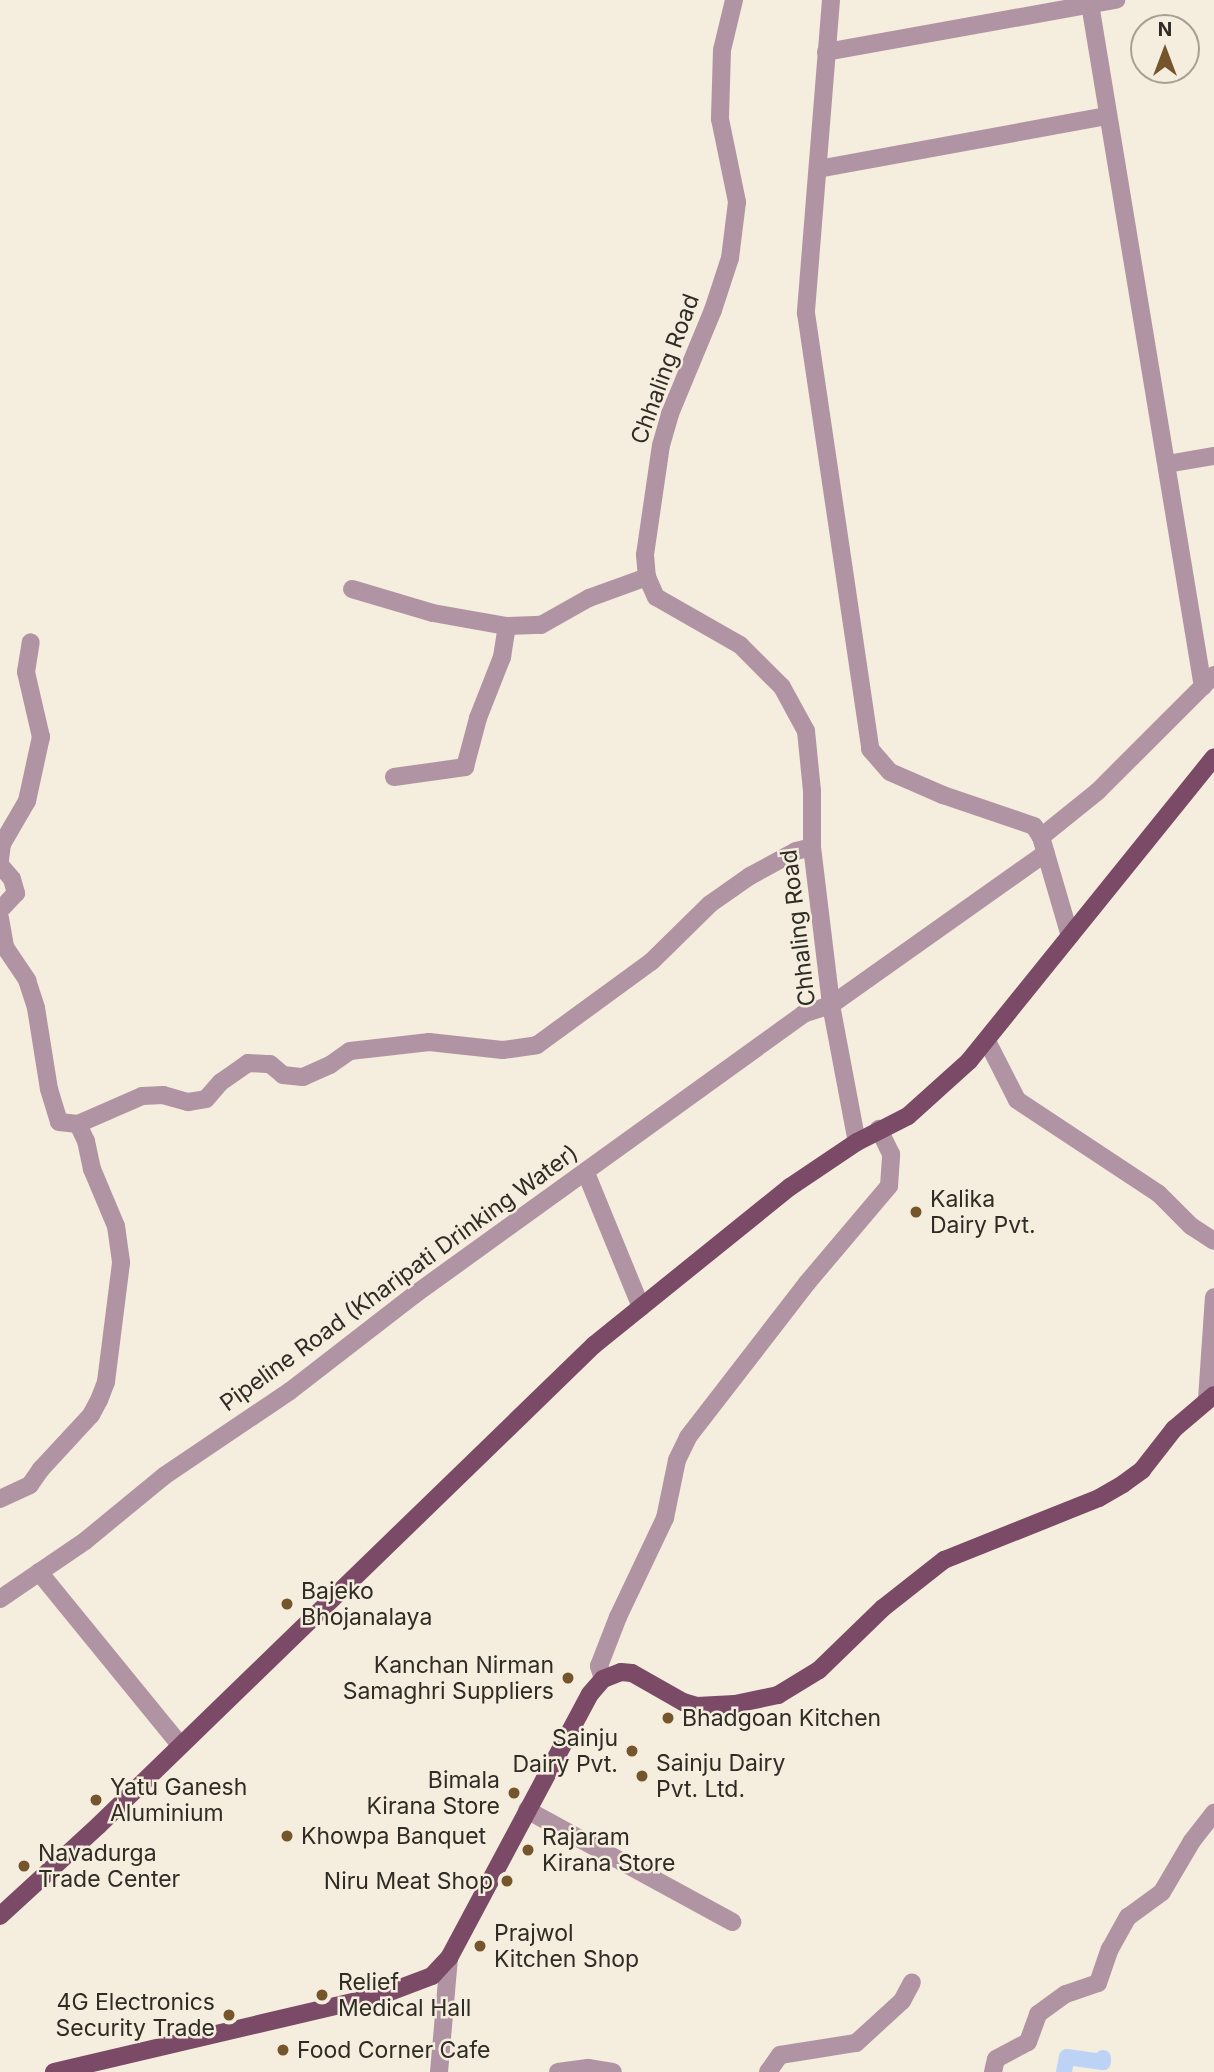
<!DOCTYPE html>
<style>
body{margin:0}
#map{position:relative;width:1214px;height:2072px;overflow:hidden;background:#f5eddd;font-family:Inter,sans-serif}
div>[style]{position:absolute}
.canal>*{height:16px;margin:-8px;padding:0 8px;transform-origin:8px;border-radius:8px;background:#bdd3f6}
.minor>*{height:18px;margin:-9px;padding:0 9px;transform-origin:9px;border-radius:9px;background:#b194a4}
.major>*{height:18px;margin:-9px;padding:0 9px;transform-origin:9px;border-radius:9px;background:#7a4a67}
.dots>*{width:19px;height:19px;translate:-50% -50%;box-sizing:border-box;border:4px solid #f5eddd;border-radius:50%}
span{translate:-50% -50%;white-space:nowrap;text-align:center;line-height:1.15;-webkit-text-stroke:5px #f5eddd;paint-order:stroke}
.street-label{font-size:23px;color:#2f2c26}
.poi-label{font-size:23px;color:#2f2c26}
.left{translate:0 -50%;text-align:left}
.right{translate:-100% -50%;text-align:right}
.north{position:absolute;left:1130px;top:14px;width:70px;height:70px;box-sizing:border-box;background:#f5eddd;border:2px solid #a6a094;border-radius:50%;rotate:0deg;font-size:19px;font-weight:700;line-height:28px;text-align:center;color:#2f2c26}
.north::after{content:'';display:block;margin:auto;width:24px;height:32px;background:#75552b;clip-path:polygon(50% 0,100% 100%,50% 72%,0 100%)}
</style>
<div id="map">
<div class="canal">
<div style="left:1064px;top:2072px;width:15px;rotate:-79deg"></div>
<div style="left:1067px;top:2057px;width:36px;rotate:8deg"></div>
<div style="left:1103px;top:2062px;width:4px;rotate:-90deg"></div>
</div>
<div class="minor">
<div style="left:734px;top:0;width:51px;rotate:103.5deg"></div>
<div style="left:722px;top:50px;width:69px;rotate:91.7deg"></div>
<div style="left:720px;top:119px;width:85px;rotate:78.4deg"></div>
<div style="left:737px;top:202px;width:56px;rotate:97.1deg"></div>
<div style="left:730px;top:258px;width:55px;rotate:108.1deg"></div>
<div style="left:713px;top:310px;width:113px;rotate:112.5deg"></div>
<div style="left:670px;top:414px;width:32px;rotate:106deg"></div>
<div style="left:661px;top:445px;width:111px;rotate:98.3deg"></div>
<div style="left:645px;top:555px;width:22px;rotate:85deg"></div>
<div style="left:647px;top:577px;width:22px;rotate:66deg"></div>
<div style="left:656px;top:597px;width:97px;rotate:29.7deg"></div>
<div style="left:740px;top:645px;width:59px;rotate:45deg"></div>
<div style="left:782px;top:687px;width:50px;rotate:61.4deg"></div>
<div style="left:806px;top:731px;width:60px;rotate:84.3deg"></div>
<div style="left:812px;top:791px;width:56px;rotate:90deg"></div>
<div style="left:812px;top:847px;width:159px;rotate:83.1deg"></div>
<div style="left:831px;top:1005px;width:139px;rotate:79.3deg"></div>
<div style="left:831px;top:0;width:314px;rotate:94.6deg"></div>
<div style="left:806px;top:313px;width:441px;rotate:81.6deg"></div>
<div style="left:870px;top:749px;width:30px;rotate:49deg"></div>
<div style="left:890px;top:772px;width:58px;rotate:23.5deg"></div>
<div style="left:943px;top:795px;width:96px;rotate:18.8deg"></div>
<div style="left:1034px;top:826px;width:13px;rotate:58deg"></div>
<div style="left:1041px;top:837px;width:103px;rotate:73.7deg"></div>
<div style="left:1090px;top:4px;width:692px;rotate:80.61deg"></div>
<div style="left:826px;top:52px;width:295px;rotate:-10.2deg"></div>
<div style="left:818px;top:169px;width:294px;rotate:-10.4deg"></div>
<div style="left:1167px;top:464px;width:48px;rotate:-9.7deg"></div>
<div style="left:352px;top:589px;width:84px;rotate:16.5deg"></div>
<div style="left:433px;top:613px;width:75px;rotate:10deg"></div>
<div style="left:507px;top:626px;width:34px;rotate:-2deg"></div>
<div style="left:541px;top:625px;width:55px;rotate:-29.4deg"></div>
<div style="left:589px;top:598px;width:62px;rotate:-19.9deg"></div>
<div style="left:394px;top:777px;width:72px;rotate:-8deg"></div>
<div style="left:465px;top:767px;width:51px;rotate:-75.1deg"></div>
<div style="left:478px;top:718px;width:66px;rotate:-68.5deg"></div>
<div style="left:502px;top:657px;width:31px;rotate:-81deg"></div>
<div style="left:1041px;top:837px;width:73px;rotate:-38.9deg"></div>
<div style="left:1098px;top:791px;width:164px;rotate:-45deg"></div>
<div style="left:0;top:860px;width:16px;rotate:-83deg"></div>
<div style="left:2px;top:844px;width:50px;rotate:-59.8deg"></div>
<div style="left:27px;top:801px;width:66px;rotate:-77.7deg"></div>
<div style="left:41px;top:737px;width:67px;rotate:-103deg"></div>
<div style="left:26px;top:672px;width:30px;rotate:-81deg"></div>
<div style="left:0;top:865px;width:18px;rotate:49deg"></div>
<div style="left:12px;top:879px;width:15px;rotate:74deg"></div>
<div style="left:16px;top:893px;width:23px;rotate:133deg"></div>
<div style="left:0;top:918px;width:29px;rotate:80deg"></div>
<div style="left:5px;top:947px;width:40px;rotate:56deg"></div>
<div style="left:27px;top:980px;width:29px;rotate:72deg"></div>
<div style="left:36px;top:1008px;width:82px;rotate:80.9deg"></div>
<div style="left:49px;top:1089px;width:34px;rotate:73deg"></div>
<div style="left:59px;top:1122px;width:19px;rotate:6deg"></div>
<div style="left:78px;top:1124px;width:19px;rotate:65deg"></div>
<div style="left:86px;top:1141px;width:29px;rotate:78deg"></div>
<div style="left:92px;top:1169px;width:62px;rotate:67.2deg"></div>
<div style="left:116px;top:1226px;width:37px;rotate:82deg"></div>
<div style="left:121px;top:1263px;width:120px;rotate:97.2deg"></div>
<div style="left:106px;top:1382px;width:19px;rotate:111deg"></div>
<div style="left:99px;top:1400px;width:17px;rotate:118deg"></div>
<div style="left:91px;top:1415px;width:74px;rotate:132.8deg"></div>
<div style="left:41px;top:1469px;width:19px;rotate:125deg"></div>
<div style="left:30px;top:1485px;width:33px;rotate:155deg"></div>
<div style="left:987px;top:1041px;width:66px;rotate:63deg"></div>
<div style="left:1017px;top:1100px;width:170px;rotate:33.5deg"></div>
<div style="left:1159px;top:1194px;width:45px;rotate:45deg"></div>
<div style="left:1191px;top:1226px;width:27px;rotate:33deg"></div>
<div style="left:78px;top:1124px;width:70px;rotate:-23.6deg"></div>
<div style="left:142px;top:1096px;width:21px;rotate:-3deg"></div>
<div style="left:163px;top:1095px;width:26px;rotate:16deg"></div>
<div style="left:188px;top:1102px;width:18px;rotate:-9deg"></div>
<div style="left:206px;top:1099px;width:23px;rotate:-49deg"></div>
<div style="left:221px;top:1082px;width:33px;rotate:-35deg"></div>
<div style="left:248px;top:1063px;width:22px;rotate:3deg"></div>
<div style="left:270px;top:1064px;width:17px;rotate:40deg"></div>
<div style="left:283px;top:1075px;width:20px;rotate:6deg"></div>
<div style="left:303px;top:1077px;width:30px;rotate:-24deg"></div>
<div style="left:330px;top:1065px;width:24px;rotate:-35deg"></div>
<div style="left:350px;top:1051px;width:80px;rotate:-6.5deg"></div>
<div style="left:429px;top:1042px;width:74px;rotate:6.2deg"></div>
<div style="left:503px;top:1050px;width:34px;rotate:-8deg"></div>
<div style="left:537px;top:1045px;width:142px;rotate:-36.1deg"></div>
<div style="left:652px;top:961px;width:81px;rotate:-44.5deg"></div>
<div style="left:710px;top:904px;width:49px;rotate:-35deg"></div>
<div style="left:750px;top:876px;width:52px;rotate:-28.5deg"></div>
<div style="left:796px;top:851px;width:16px;rotate:-14deg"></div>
<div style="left:586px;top:1173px;width:145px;rotate:67.7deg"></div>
<div style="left:1207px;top:1399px;width:102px;rotate:-86.1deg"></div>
<div style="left:39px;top:1572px;width:223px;rotate:50.8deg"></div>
<div style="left:0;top:1599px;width:103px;rotate:-34.3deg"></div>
<div style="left:85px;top:1541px;width:102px;rotate:-39.4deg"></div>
<div style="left:164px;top:1476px;width:152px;rotate:-34deg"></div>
<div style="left:290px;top:1391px;width:157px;rotate:-37.7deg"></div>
<div style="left:414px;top:1295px;width:480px;rotate:-35.8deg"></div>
<div style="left:803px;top:1014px;width:29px;rotate:-18deg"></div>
<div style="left:831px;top:1005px;width:263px;rotate:-35.3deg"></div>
<div style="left:603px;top:1679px;width:14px;rotate:-107deg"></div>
<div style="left:599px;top:1666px;width:53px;rotate:-68.8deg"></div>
<div style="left:618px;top:1617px;width:110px;rotate:-64.6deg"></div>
<div style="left:665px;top:1518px;width:59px;rotate:-78.3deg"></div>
<div style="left:677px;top:1460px;width:25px;rotate:-64deg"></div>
<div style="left:688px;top:1437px;width:195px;rotate:-52.3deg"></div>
<div style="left:807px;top:1283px;width:127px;rotate:-49.8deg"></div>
<div style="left:889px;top:1186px;width:32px;rotate:-86deg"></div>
<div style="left:891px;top:1154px;width:28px;rotate:-116deg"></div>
<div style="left:527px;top:1810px;width:234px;rotate:28.6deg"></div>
<div style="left:439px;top:2072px;width:114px;rotate:-85deg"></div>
<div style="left:558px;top:2072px;width:30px;rotate:-8deg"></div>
<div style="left:588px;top:2068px;width:25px;rotate:9deg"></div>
<div style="left:768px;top:2072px;width:21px;rotate:-55deg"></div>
<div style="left:780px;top:2055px;width:77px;rotate:-9deg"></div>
<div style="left:856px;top:2043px;width:62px;rotate:-42.4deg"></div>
<div style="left:902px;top:2001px;width:21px;rotate:-62deg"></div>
<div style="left:993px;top:2072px;width:13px;rotate:-77deg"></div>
<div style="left:996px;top:2059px;width:36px;rotate:-28deg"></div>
<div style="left:1028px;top:2042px;width:30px;rotate:-70deg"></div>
<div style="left:1038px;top:2014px;width:34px;rotate:-36deg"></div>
<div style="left:1066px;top:1994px;width:34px;rotate:-19deg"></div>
<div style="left:1098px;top:1983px;width:36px;rotate:-71deg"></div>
<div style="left:1110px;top:1949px;width:37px;rotate:-61deg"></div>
<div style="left:1128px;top:1917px;width:42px;rotate:-36.3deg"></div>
<div style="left:1162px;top:1892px;width:59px;rotate:-59.5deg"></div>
<div style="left:1192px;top:1841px;width:36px;rotate:-52deg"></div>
</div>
<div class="major">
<div style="left:0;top:1916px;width:134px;rotate:-42.6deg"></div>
<div style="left:99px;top:1825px;width:690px;rotate:-44.12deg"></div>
<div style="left:594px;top:1345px;width:252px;rotate:-38.9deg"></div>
<div style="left:790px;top:1187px;width:81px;rotate:-33.9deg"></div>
<div style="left:857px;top:1142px;width:57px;rotate:-27deg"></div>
<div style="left:908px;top:1116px;width:82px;rotate:-42deg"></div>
<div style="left:969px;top:1061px;width:390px;rotate:-51.1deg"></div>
<div style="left:54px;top:2072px;width:334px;rotate:-13.2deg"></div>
<div style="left:379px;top:1996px;width:57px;rotate:-20.7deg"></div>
<div style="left:432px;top:1976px;width:25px;rotate:-47deg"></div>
<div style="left:449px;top:1958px;width:299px;rotate:-61.9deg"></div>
<div style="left:590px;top:1694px;width:20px;rotate:-49deg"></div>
<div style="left:603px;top:1679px;width:19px;rotate:-21deg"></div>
<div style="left:621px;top:1672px;width:11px;rotate:5deg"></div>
<div style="left:632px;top:1673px;width:59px;rotate:29.6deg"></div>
<div style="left:683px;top:1702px;width:15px;rotate:16deg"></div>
<div style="left:697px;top:1706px;width:38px;rotate:-3deg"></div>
<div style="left:735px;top:1704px;width:44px;rotate:-11.8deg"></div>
<div style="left:778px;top:1695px;width:48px;rotate:-31.4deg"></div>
<div style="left:819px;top:1670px;width:89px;rotate:-44.1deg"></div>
<div style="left:883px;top:1608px;width:78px;rotate:-38.2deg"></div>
<div style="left:944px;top:1560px;width:167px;rotate:-21.8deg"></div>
<div style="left:1099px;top:1498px;width:28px;rotate:-30deg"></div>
<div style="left:1123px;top:1484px;width:24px;rotate:-36deg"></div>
<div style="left:1142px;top:1470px;width:52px;rotate:-52deg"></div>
<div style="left:1174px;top:1429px;width:52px;rotate:-40.4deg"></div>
</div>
<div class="dots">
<div style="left:916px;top:1212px;background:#75552b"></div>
<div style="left:287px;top:1604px;background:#75552b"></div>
<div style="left:568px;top:1678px;background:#75552b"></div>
<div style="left:668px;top:1718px;background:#75552b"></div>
<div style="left:632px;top:1751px;background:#75552b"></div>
<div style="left:642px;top:1776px;background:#75552b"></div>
<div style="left:514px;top:1793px;background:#75552b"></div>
<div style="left:96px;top:1800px;background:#75552b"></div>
<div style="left:287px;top:1836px;background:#75552b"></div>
<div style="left:528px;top:1850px;background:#75552b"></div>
<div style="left:24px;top:1866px;background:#75552b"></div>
<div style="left:507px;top:1881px;background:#75552b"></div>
<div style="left:480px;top:1946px;background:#75552b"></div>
<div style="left:322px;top:1995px;background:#75552b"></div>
<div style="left:229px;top:2015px;background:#75552b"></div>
<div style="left:283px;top:2050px;background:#75552b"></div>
</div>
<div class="street-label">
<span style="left:665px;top:369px;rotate:-70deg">Chhaling Road</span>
<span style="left:798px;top:928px;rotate:-97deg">Chhaling Road</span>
<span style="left:399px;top:1278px;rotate:-36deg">Pipeline Road (Kharipati Drinking Water)</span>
</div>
<div class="poi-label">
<span class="left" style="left:930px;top:1212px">Kalika<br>Dairy Pvt.</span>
<span class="left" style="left:301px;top:1604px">Bajeko<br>Bhojanalaya</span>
<span class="right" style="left:554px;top:1678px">Kanchan Nirman<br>Samaghri Suppliers</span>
<span class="left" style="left:682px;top:1718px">Bhadgoan Kitchen</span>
<span class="right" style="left:618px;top:1751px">Sainju<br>Dairy Pvt.</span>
<span class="left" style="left:656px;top:1776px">Sainju Dairy<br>Pvt. Ltd.</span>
<span class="right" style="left:500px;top:1793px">Bimala<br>Kirana Store</span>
<span class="left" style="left:110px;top:1800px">Yatu Ganesh<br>Aluminium</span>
<span class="left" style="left:301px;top:1836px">Khowpa Banquet</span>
<span class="left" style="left:542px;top:1850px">Rajaram<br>Kirana Store</span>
<span class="left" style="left:38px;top:1866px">Navadurga<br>Trade Center</span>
<span class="right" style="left:493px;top:1881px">Niru Meat Shop</span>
<span class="left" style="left:494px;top:1946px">Prajwol<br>Kitchen Shop</span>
<span class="left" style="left:338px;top:1995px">Relief<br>Medical Hall</span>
<span class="right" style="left:215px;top:2015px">4G Electronics<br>Security Trade</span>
<span class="left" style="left:297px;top:2050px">Food Corner Cafe</span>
</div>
<div class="north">N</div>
</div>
